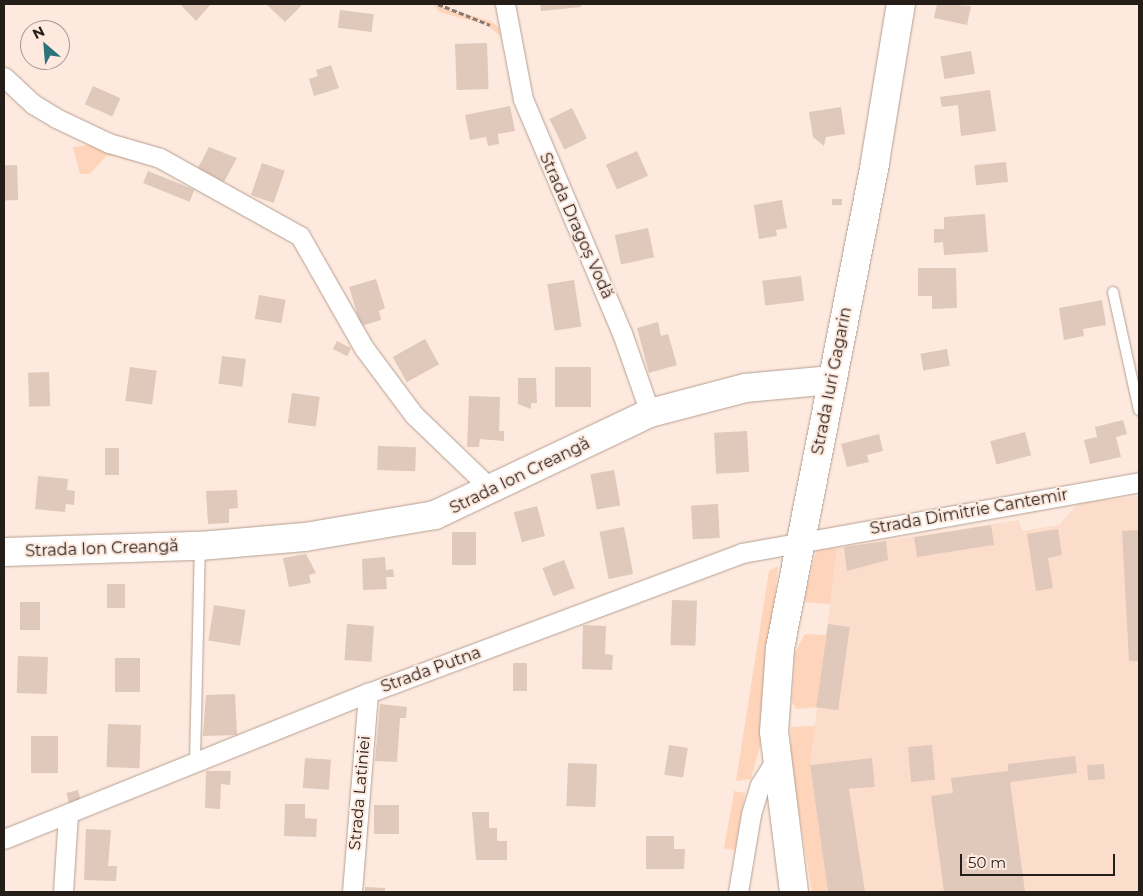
<!DOCTYPE html>
<meta charset="utf-8">
<style>
body{margin:0}
#map{position:relative;width:1143px;height:896px;overflow:hidden;background:#fde9de;font-family:Montserrat,sans-serif}
div>[style]{position:absolute}
.built>*{inset:0;background:#fcddcb}
.green>*{inset:0;background:#fed4ba;transform-origin:0 0}
.building>*{inset:0;background:#e0c8bb;transform-origin:0 0}
.path>*{height:3px;margin-top:-1.5px;transform-origin:0;background:repeating-linear-gradient(90deg,#897b73 0 5px,transparent 0 7.5px)}
.roads{filter:drop-shadow(0 0 1px #b59f91) drop-shadow(0 0 1px #b59f91)}
.lane>*{height:10px;margin:-5px;padding:0 5px;transform-origin:5px;border-radius:5px;background:#fff}
.street>*{height:19px;margin:-9.5px;padding:0 9.5px;transform-origin:9.5px;border-radius:9.5px;background:#fff}
.secondary>*{height:28px;margin:-14px;padding:0 14px;transform-origin:14px;border-radius:14px;background:#fff}
span{translate:-50% -50%;white-space:nowrap;text-align:center;line-height:1.15;-webkit-text-stroke:4px #fde9de;paint-order:stroke}
.street-label{font-size:16px;color:#251d18}
.frame{position:absolute;inset:0;border:5px solid #251d18;pointer-events:none}
.north{position:absolute;left:20px;top:20px;width:50px;height:50px;box-sizing:border-box;background:#fde9de;border:1px solid #a7978f;border-radius:50%;rotate:333deg;font-size:14px;font-weight:700;line-height:20px;text-align:center;color:#251d18}
.north::after{content:'';display:block;margin:auto;width:18px;height:22px;background:#2a747a;clip-path:polygon(50% 0,100% 100%,50% 72%,0 100%)}
.scale{position:absolute;left:960px;top:854px;width:155px;height:22px;box-sizing:border-box;border:2px solid #251d18;border-top:0;padding-left:6px;font-size:15px;line-height:18px;white-space:nowrap;color:#251d18;-webkit-text-stroke:4px #fde9de;paint-order:stroke}
</style>
<div id="map">
<div class="built">
<div style="clip-path:polygon(1139px 496px,1139px 892px,828px 892px,813px 795px,875px 787px,872px 758px,810px 765px,837px 548px,1019px 520px,1022px 531px,1059px 525px,1078px 503px)"></div>
</div>
<div class="green">
<div style="clip-path:polygon(433px 4px,490px 21px,500px 28px,500px 36px,487px 25px,439px 12px)"></div>
<div style="clip-path:polygon(90px 145px,139px 157px,148px 165px,107px 155px,90px 174px,80px 174px,73px 147px)"></div>
<div style="clip-path:polygon(837px 548px,830px 604px,804px 602px,816px 551px)"></div>
<div style="clip-path:polygon(778px 566px,760px 746px,751px 779px,736px 781px,769px 571px)"></div>
<div style="clip-path:polygon(805px 634px,826px 635px,818px 707px,796px 709px,792px 702px,795px 652px)"></div>
<div style="clip-path:polygon(815px 726px,810px 765px,828px 892px,812px 892px,790px 756px,791px 727px)"></div>
<div style="left:745px;top:793px;width:58px;height:11px;rotate:100deg"></div>
</div>
<div class="building">
<div style="clip-path:polygon(180px 4px,211px 4px,196px 21px)"></div>
<div style="clip-path:polygon(266px 4px,303px 4px,285px 22px)"></div>
<div style="clip-path:polygon(540px 4px,581px 4px,581px 7px,541px 11px)"></div>
<div style="clip-path:polygon(937px 4px,971px 6px,967px 25px,934px 18px)"></div>
<div style="left:340px;top:10px;width:34px;height:18px;rotate:7deg"></div>
<div style="left:487px;top:43px;width:46px;height:32px;rotate:88deg"></div>
<div style="left:971px;top:51px;width:23px;height:31px;rotate:80deg"></div>
<div style="clip-path:polygon(331px 65px,339px 88px,314px 96px,309px 79px,318px 76px,316px 70px)"></div>
<div style="left:93px;top:86px;width:30px;height:20px;rotate:24deg"></div>
<div style="clip-path:polygon(990px 90px,996px 131px,961px 136px,958px 105px,942px 107px,940px 97px)"></div>
<div style="clip-path:polygon(510px 106px,515px 131px,498px 134px,499px 144px,488px 146px,486px 137px,470px 140px,465px 115px)"></div>
<div style="clip-path:polygon(841px 107px,845px 134px,826px 137px,824px 146px,813px 137px,809px 112px)"></div>
<div style="left:572px;top:108px;width:34px;height:25px;rotate:64deg"></div>
<div style="clip-path:polygon(209px 147px,237px 158px,224px 182px,198px 168px)"></div>
<div style="left:637px;top:151px;width:27px;height:34px;rotate:66deg"></div>
<div style="left:1006px;top:162px;width:20px;height:32px;rotate:84deg"></div>
<div style="left:262px;top:163px;width:24px;height:34px;rotate:19deg"></div>
<div style="left:17px;top:165px;width:35px;height:13px;rotate:88deg"></div>
<div style="left:148px;top:171px;width:50px;height:13px;rotate:22deg"></div>
<div style="left:842px;top:199px;width:6px;height:10px;rotate:90deg"></div>
<div style="clip-path:polygon(782px 200px,787px 228px,776px 230px,777px 236px,759px 239px,754px 205px)"></div>
<div style="clip-path:polygon(985px 214px,988px 252px,944px 255px,943px 242px,934px 243px,934px 229px,944px 229px,944px 217px)"></div>
<div style="left:648px;top:228px;width:30px;height:34px;rotate:78deg"></div>
<div style="clip-path:polygon(918px 268px,956px 268px,957px 308px,932px 309px,932px 296px,918px 296px)"></div>
<div style="left:801px;top:276px;width:25px;height:39px;rotate:83deg"></div>
<div style="clip-path:polygon(376px 279px,385px 308px,379px 311px,381px 320px,361px 326px,349px 287px)"></div>
<div style="left:574px;top:280px;width:47px;height:27px;rotate:81deg"></div>
<div style="left:259px;top:295px;width:27px;height:24px;rotate:10deg"></div>
<div style="clip-path:polygon(1102px 300px,1106px 325px,1083px 329px,1084px 336px,1064px 340px,1059px 308px)"></div>
<div style="clip-path:polygon(658px 322px,661px 336px,668px 334px,677px 365px,649px 373px,637px 328px)"></div>
<div style="left:425px;top:339px;width:29px;height:37px;rotate:61deg"></div>
<div style="left:337px;top:341px;width:16px;height:9px;rotate:27deg"></div>
<div style="left:947px;top:349px;width:17px;height:27px;rotate:80deg"></div>
<div style="left:222px;top:356px;width:24px;height:28px;rotate:7deg"></div>
<div style="left:130px;top:367px;width:27px;height:34px;rotate:8deg"></div>
<div style="left:555px;top:367px;width:36px;height:40px"></div>
<div style="left:49px;top:372px;width:34px;height:21px;rotate:88deg"></div>
<div style="clip-path:polygon(518px 378px,536px 378px,537px 403px,531px 403px,531px 409px,518px 404px)"></div>
<div style="left:292px;top:393px;width:28px;height:30px;rotate:8deg"></div>
<div style="clip-path:polygon(469px 396px,500px 397px,499px 431px,504px 431px,504px 441px,480px 439px,479px 447px,467px 447px)"></div>
<div style="clip-path:polygon(1123px 420px,1127px 434px,1116px 437px,1121px 457px,1090px 464px,1084px 440px,1097px 437px,1095px 427px)"></div>
<div style="left:747px;top:431px;width:41px;height:33px;rotate:87deg"></div>
<div style="left:1025px;top:432px;width:24px;height:36px;rotate:75deg"></div>
<div style="clip-path:polygon(879px 434px,883px 451px,867px 455px,869px 462px,847px 467px,841px 444px)"></div>
<div style="left:378px;top:446px;width:38px;height:24px;rotate:2deg"></div>
<div style="left:105px;top:448px;width:14px;height:27px"></div>
<div style="left:614px;top:470px;width:36px;height:24px;rotate:80deg"></div>
<div style="clip-path:polygon(38px 476px,68px 479px,67px 490px,75px 491px,74px 505px,66px 504px,65px 512px,35px 509px)"></div>
<div style="clip-path:polygon(237px 490px,238px 508px,229px 509px,229px 523px,208px 524px,206px 491px)"></div>
<div style="left:718px;top:504px;width:34px;height:27px;rotate:87deg"></div>
<div style="left:537px;top:506px;width:31px;height:24px;rotate:75deg"></div>
<div style="left:991px;top:525px;width:20px;height:78px;rotate:81deg"></div>
<div style="left:624px;top:527px;width:48px;height:25px;rotate:79deg"></div>
<div style="clip-path:polygon(1058px 529px,1062px 555px,1048px 558px,1053px 588px,1036px 591px,1027px 534px)"></div>
<div style="clip-path:polygon(1139px 530px,1139px 661px,1129px 661px,1122px 531px)"></div>
<div style="left:452px;top:532px;width:24px;height:33px"></div>
<div style="clip-path:polygon(886px 541px,888px 560px,847px 571px,844px 547px)"></div>
<div style="clip-path:polygon(306px 554px,316px 573px,309px 575px,311px 583px,289px 587px,283px 558px)"></div>
<div style="clip-path:polygon(385px 557px,386px 570px,393px 569px,394px 577px,386px 577px,387px 589px,363px 590px,362px 559px)"></div>
<div style="left:564px;top:560px;width:30px;height:23px;rotate:69deg"></div>
<div style="left:107px;top:584px;width:18px;height:24px"></div>
<div style="left:672px;top:600px;width:25px;height:45px;rotate:2deg"></div>
<div style="left:20px;top:602px;width:20px;height:28px"></div>
<div style="left:214px;top:605px;width:32px;height:36px;rotate:9deg"></div>
<div style="left:347px;top:624px;width:27px;height:36px;rotate:4deg"></div>
<div style="left:828px;top:624px;width:22px;height:84px;rotate:8deg"></div>
<div style="clip-path:polygon(583px 625px,606px 626px,605px 654px,613px 655px,612px 670px,582px 669px)"></div>
<div style="left:18px;top:656px;width:30px;height:37px;rotate:2deg"></div>
<div style="left:115px;top:658px;width:25px;height:34px"></div>
<div style="left:513px;top:663px;width:14px;height:28px"></div>
<div style="clip-path:polygon(235px 694px,237px 735px,203px 736px,206px 695px)"></div>
<div style="clip-path:polygon(380px 704px,407px 707px,406px 718px,400px 718px,397px 762px,375px 761px)"></div>
<div style="left:108px;top:724px;width:33px;height:43px;rotate:2deg"></div>
<div style="left:31px;top:736px;width:27px;height:37px"></div>
<div style="left:669px;top:745px;width:19px;height:30px;rotate:9deg"></div>
<div style="left:932px;top:745px;width:35px;height:24px;rotate:85deg"></div>
<div style="clip-path:polygon(1075px 756px,1077px 773px,1010px 782px,1025px 892px,944px 892px,931px 796px,953px 793px,951px 778px,1008px 771px,1008px 764px)"></div>
<div style="left:305px;top:758px;width:26px;height:30px;rotate:4deg"></div>
<div style="clip-path:polygon(872px 758px,875px 787px,849px 789px,865px 892px,828px 892px,810px 765px)"></div>
<div style="left:568px;top:763px;width:29px;height:43px;rotate:2deg"></div>
<div style="left:1104px;top:764px;width:15px;height:17px;rotate:86deg"></div>
<div style="clip-path:polygon(206px 771px,231px 771px,230px 785px,221px 784px,220px 809px,205px 808px)"></div>
<div style="left:78px;top:790px;width:11px;height:12px;rotate:75deg"></div>
<div style="clip-path:polygon(285px 804px,305px 804px,305px 818px,317px 819px,316px 837px,284px 836px)"></div>
<div style="left:374px;top:805px;width:25px;height:29px"></div>
<div style="clip-path:polygon(472px 812px,489px 812px,489px 828px,497px 828px,497px 841px,507px 841px,507px 860px,476px 860px)"></div>
<div style="clip-path:polygon(86px 829px,111px 830px,108px 866px,117px 866px,116px 881px,84px 880px)"></div>
<div style="clip-path:polygon(646px 836px,674px 836px,674px 849px,685px 849px,684px 869px,646px 869px)"></div>
<div style="clip-path:polygon(365px 887px,385px 888px,385px 892px,365px 892px)"></div>
</div>
<div class="path">
<div style="left:438px;top:4px;width:56px;rotate:22deg"></div>
</div>
<div class="roads">
<div class="lane">
<div style="left:1113px;top:292px;width:121px;rotate:77.6deg"></div>
<div style="left:195px;top:762px;width:215px;rotate:-88.7deg"></div>
</div>
<div class="street">
<div style="left:505px;top:4px;width:97px;rotate:79.3deg"></div>
<div style="left:523px;top:99px;width:254px;rotate:67.1deg"></div>
<div style="left:622px;top:333px;width:85px;rotate:70.7deg"></div>
<div style="left:4px;top:77px;width:40px;rotate:43deg"></div>
<div style="left:33px;top:104px;width:27px;rotate:31deg"></div>
<div style="left:56px;top:118px;width:59px;rotate:25.3deg"></div>
<div style="left:109px;top:143px;width:53px;rotate:16.4deg"></div>
<div style="left:160px;top:158px;width:160px;rotate:29.1deg"></div>
<div style="left:300px;top:236px;width:129px;rotate:60.3deg"></div>
<div style="left:364px;top:348px;width:84px;rotate:53.3deg"></div>
<div style="left:414px;top:415px;width:108px;rotate:43.9deg"></div>
<div style="left:4px;top:839px;width:392px;rotate:-21.9deg"></div>
<div style="left:368px;top:693px;width:399px;rotate:-20.5deg"></div>
<div style="left:742px;top:553px;width:403px;rotate:-10.1deg"></div>
<div style="left:63px;top:892px;width:77px;rotate:-86.3deg"></div>
<div style="left:352px;top:892px;width:200px;rotate:-85.4deg"></div>
<div style="left:738px;top:892px;width:79px;rotate:-80.5deg"></div>
<div style="left:751px;top:814px;width:30px;rotate:-73deg"></div>
<div style="left:760px;top:785px;width:31px;rotate:-58deg"></div>
</div>
<div class="secondary">
<div style="left:4px;top:552px;width:196px;rotate:-1.8deg"></div>
<div style="left:200px;top:546px;width:105px;rotate:-4.9deg"></div>
<div style="left:305px;top:537px;width:132px;rotate:-9.6deg"></div>
<div style="left:435px;top:515px;width:238px;rotate:-25.4deg"></div>
<div style="left:650px;top:413px;width:98px;rotate:-14.7deg"></div>
<div style="left:745px;top:388px;width:87px;rotate:-5.3deg"></div>
<div style="left:794px;top:892px;width:161px;rotate:-97.1deg"></div>
<div style="left:774px;top:732px;width:84px;rotate:-85.9deg"></div>
<div style="left:780px;top:648px;width:495px;rotate:-78.9deg"></div>
<div style="left:875px;top:162px;width:160px;rotate:-80.7deg"></div>
</div>
</div>
<div class="street-label">
<span style="left:576px;top:226px;rotate:66deg">Strada Dragoș Vodă</span>
<span style="left:832px;top:381px;rotate:-79deg">Strada Iuri Gagarin</span>
<span style="left:520px;top:476px;rotate:-26deg">Strada Ion Creangă</span>
<span style="left:969px;top:512px;rotate:-10deg">Strada Dimitrie Cantemir</span>
<span style="left:102px;top:549px;rotate:-2deg">Strada Ion Creangă</span>
<span style="left:431px;top:670px;rotate:-20deg">Strada Putna</span>
<span style="left:360px;top:793px;rotate:-85deg">Strada Latiniei</span>
</div>
<div class="frame"></div>
<div class="north">N</div>
<div class="scale">50 m</div>
</div>
